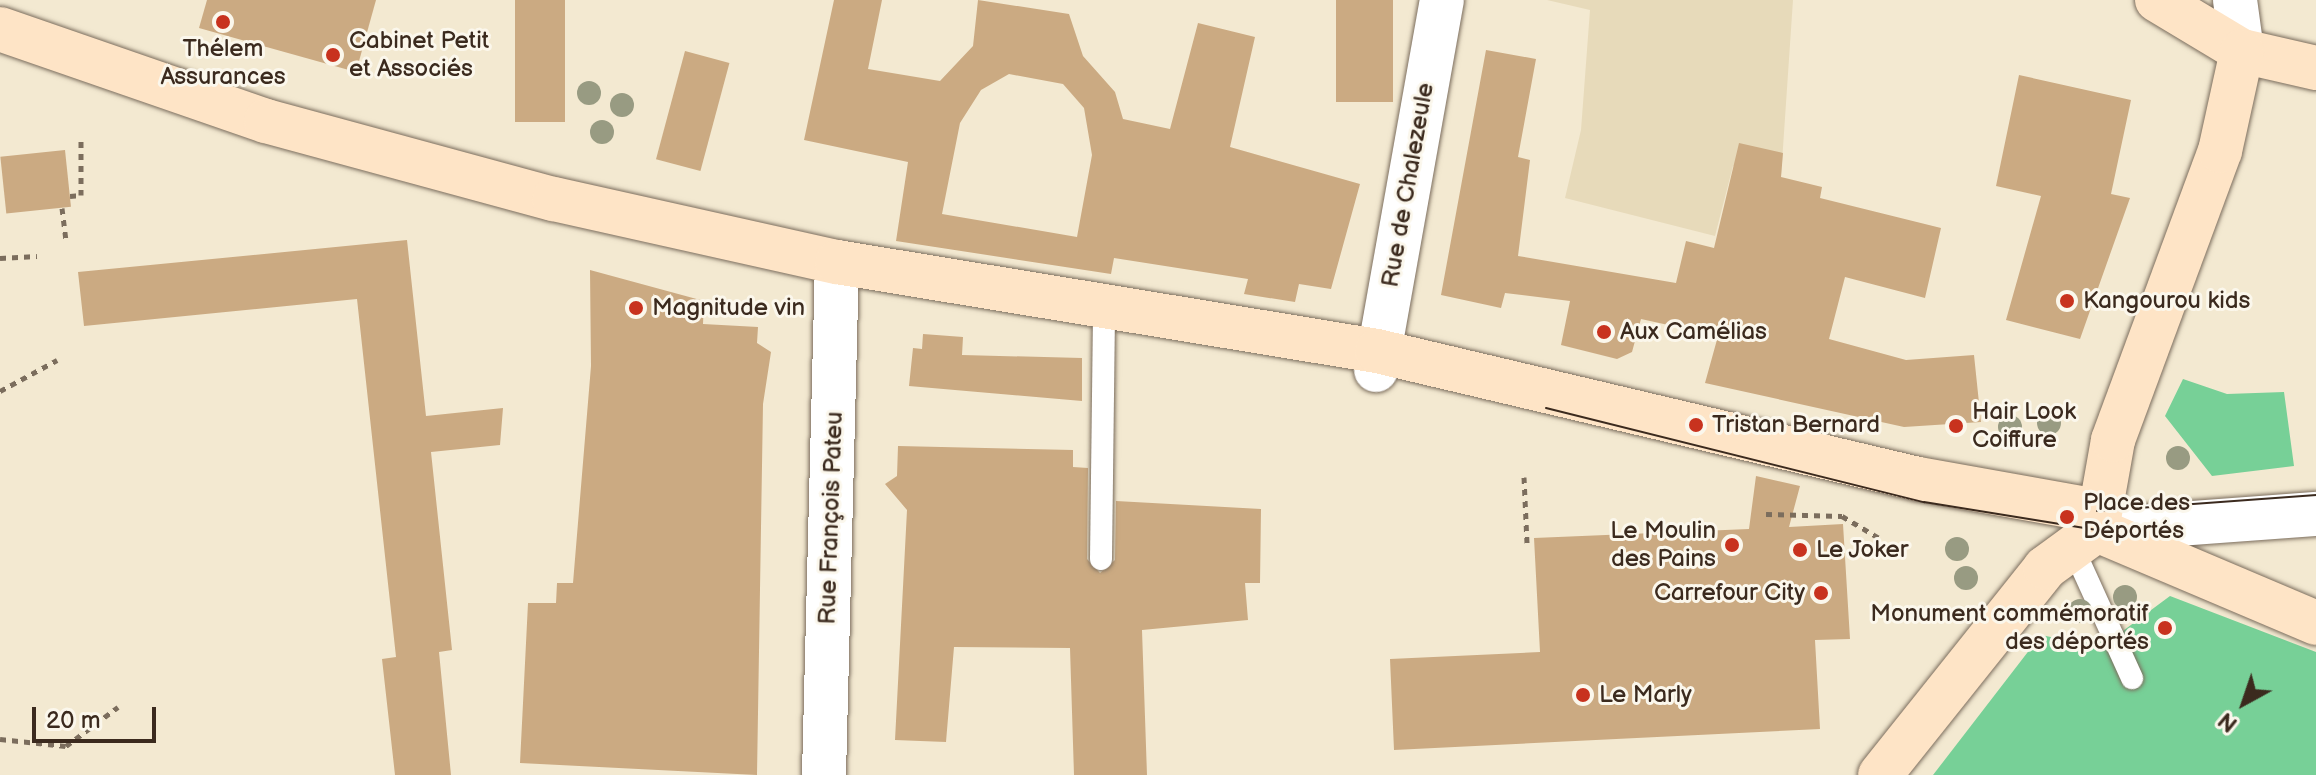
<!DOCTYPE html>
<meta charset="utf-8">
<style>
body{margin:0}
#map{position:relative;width:2316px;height:775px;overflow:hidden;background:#f3e9d1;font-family:"Balsamiq Sans",sans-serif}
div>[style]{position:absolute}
.built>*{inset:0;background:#e7daba}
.green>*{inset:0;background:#77d097}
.building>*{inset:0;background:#cbaa82;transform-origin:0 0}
.path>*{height:5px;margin-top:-2.5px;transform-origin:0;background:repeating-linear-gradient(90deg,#7b6d5d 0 6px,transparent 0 12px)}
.roads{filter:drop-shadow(0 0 2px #7b6d5d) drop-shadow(0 0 2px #7b6d5d)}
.lane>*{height:22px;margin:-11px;padding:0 11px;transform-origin:11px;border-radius:11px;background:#fff}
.street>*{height:44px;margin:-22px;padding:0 22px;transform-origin:22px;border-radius:22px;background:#fff}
.secondary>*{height:44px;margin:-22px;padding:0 22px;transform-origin:22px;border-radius:22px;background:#fee4c6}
.tram>*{height:2px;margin:-1px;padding:0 1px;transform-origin:1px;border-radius:1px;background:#3b2a1e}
.trees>*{width:24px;height:24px;margin:-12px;border-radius:50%;background:#989b82}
.dots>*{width:22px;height:22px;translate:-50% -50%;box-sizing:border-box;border:4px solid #fbf7ec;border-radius:50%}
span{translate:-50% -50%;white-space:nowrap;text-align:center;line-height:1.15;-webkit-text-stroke:6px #fbf7ec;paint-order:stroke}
.poi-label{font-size:24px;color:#3b2a1e}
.left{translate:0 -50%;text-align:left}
.right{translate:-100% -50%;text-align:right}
.street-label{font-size:24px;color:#3b2a1e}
.north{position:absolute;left:2204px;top:663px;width:80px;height:80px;-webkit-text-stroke:6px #fbf7ec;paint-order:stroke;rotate:220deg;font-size:22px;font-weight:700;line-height:32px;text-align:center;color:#3b2a1e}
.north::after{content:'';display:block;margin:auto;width:28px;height:36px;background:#3b2a1e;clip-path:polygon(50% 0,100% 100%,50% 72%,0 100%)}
.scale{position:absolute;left:32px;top:707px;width:124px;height:36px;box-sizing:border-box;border:4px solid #3b2a1e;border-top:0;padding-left:10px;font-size:24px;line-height:28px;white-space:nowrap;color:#3b2a1e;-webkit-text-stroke:6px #fbf7ec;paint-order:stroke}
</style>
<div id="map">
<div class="built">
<div style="clip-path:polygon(1547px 0,1793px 0,1781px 177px,1733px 166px,1715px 236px,1565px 198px,1581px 130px,1590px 10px)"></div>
</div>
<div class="green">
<div style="clip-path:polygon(2183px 379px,2227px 394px,2284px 392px,2294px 466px,2212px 476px,2165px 416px)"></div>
<div style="clip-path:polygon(2170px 596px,2316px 652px,2316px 775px,1933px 775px,2041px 635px,2080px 643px,2112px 639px)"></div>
</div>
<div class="building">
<div style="clip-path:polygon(207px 0,376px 0,356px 72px,199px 28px)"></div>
<div style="left:515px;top:0;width:50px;height:122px"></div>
<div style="clip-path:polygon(evenodd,834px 0,882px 0,868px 69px,940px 81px,973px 46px,978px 0,1069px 14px,1083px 56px,1115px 92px,1123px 119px,1170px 129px,1198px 23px,1255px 37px,1230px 147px,1360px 184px,1331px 289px,1299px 284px,1295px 302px,1244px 294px,1248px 279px,1114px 258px,1111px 274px,896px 241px,908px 162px,804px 140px,834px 0,1009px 74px,1063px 84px,1084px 108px,1092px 155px,1077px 237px,942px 214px,960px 123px,981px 90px,1009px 74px)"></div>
<div style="left:1336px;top:0;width:57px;height:102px"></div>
<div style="clip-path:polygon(1486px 50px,1536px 59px,1518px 157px,1530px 160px,1518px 256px,1676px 283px,1686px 241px,1714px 248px,1739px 143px,1783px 153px,1781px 177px,1822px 187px,1820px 198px,1941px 228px,1925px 298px,1845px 277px,1829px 339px,1906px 360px,1974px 355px,1981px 422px,1904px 427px,1705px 383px,1718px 336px,1690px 330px,1692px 323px,1682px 328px,1641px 319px,1632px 352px,1617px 359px,1561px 345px,1570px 301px,1505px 293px,1501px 308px,1441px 295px)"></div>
<div style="left:685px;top:51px;width:46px;height:112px;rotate:15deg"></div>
<div style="clip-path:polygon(2019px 75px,2131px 100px,2111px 194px,2130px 198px,2080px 339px,2006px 320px,2041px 196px,1996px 186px)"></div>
<div style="left:65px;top:150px;width:57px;height:65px;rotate:84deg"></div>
<div style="clip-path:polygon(407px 240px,426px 416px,503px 408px,500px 445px,431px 452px,452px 650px,439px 652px,451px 775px,395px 775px,382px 659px,396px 657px,357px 299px,84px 326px,78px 272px)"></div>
<div style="clip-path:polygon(590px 270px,704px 301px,703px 324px,758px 327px,757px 343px,771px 352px,763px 404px,757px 775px,520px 763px,528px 603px,556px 603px,557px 583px,573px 583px,591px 366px)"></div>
<div style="clip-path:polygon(923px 334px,963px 337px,962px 355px,1082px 358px,1082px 401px,909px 386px,913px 348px,922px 349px)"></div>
<div style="clip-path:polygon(898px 446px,1073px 450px,1073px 467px,1088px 468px,1087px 559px,1100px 573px,1115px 560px,1116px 501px,1261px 509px,1260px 583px,1245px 583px,1248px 620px,1142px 630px,1147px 775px,1074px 775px,1070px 648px,954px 647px,946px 742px,895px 740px,907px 510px,885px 484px,897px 476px)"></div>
<div style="clip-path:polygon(1756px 476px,1800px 486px,1789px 527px,1843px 524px,1850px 639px,1815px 640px,1820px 729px,1394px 750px,1390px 659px,1540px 652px,1534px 538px,1749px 529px)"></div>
</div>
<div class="path">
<div style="left:70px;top:196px;width:11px;rotate:-5deg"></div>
<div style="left:81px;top:195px;width:59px;rotate:-90deg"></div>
<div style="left:62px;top:208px;width:34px;rotate:83deg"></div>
<div style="left:0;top:258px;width:37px;rotate:-3deg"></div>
<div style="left:0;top:391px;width:65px;rotate:-28.5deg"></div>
<div style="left:1524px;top:477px;width:66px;rotate:87.4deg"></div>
<div style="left:1766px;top:514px;width:76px;rotate:1.5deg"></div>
<div style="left:1842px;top:516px;width:43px;rotate:30.7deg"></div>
<div style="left:0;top:739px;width:66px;rotate:6.1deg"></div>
<div style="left:66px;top:746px;width:65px;rotate:-36.9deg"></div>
</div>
<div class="roads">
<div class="lane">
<div style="left:2073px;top:548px;width:143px;rotate:65.6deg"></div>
<div style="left:1101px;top:559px;width:233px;rotate:-89.3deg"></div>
</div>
<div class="street">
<div style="left:2235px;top:0;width:51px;rotate:82.2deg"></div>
<div style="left:1376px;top:370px;width:376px;rotate:-79.9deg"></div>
<div style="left:2097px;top:530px;width:220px;rotate:-4.2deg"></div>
<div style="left:824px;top:775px;width:513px;rotate:-88.55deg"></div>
</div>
<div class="secondary">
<div style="left:2157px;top:0;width:99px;rotate:31deg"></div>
<div style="left:2242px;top:51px;width:76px;rotate:12.9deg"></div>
<div style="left:0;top:29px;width:281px;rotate:19.1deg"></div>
<div style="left:266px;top:121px;width:298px;rotate:15.2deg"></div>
<div style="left:554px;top:199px;width:290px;rotate:12.6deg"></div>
<div style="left:837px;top:262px;width:547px;rotate:9.36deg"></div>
<div style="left:1377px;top:351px;width:556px;rotate:13.31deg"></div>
<div style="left:1918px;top:479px;width:182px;rotate:10.1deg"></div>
<div style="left:2097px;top:530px;width:91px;rotate:-79.9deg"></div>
<div style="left:2113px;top:440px;width:308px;rotate:-69.7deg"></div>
<div style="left:2220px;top:151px;width:102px;rotate:-77.6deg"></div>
<div style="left:2097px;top:530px;width:238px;rotate:23deg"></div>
<div style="left:1880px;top:775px;width:265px;rotate:-51.4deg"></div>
<div style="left:2045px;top:568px;width:64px;rotate:-36.2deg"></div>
</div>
</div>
<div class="tram">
<div style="left:1546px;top:408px;width:390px;rotate:14deg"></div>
<div style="left:1924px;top:502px;width:175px;rotate:9.2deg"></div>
<div style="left:2097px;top:511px;width:220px;rotate:-4.2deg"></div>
</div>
<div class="trees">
<div style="left:589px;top:93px"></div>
<div style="left:622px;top:105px"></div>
<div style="left:602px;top:132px"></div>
<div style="left:2049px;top:423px"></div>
<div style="left:2010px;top:427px"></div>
<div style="left:2178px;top:458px"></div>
<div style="left:1957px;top:549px"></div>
<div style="left:1966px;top:578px"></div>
<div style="left:2125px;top:597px"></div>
<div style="left:2080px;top:611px"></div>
</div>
<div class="dots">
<div style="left:223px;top:22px;background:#c8321e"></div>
<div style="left:333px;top:55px;background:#c8321e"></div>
<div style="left:2067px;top:301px;background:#c8321e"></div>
<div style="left:636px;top:308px;background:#c8321e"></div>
<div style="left:1604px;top:332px;background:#c8321e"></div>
<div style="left:1696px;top:425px;background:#c8321e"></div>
<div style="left:1956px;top:426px;background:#c8321e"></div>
<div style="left:2067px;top:517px;background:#c8321e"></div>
<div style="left:1732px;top:545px;background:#c8321e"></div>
<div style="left:1800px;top:550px;background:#c8321e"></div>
<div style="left:1821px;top:593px;background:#c8321e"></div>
<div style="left:2165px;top:628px;background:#c8321e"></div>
<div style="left:1583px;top:695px;background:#c8321e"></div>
</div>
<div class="poi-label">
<span class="left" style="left:349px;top:55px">Cabinet Petit<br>et Associés</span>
<span style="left:223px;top:63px">Thélem<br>Assurances</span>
<span class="left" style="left:2083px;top:301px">Kangourou kids</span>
<span class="left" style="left:652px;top:308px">Magnitude vin</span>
<span class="left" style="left:1620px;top:332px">Aux Camélias</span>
<span class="left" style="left:1972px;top:426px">Hair Look<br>Coiffure</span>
<span class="left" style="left:1712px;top:425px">Tristan Bernard</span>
<span class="left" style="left:2083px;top:517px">Place des<br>Déportés</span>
<span class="right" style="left:1716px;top:545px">Le Moulin<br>des Pains</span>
<span class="left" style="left:1816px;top:550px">Le Joker</span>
<span class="right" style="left:1805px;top:593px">Carrefour City</span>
<span class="right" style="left:2149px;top:628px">Monument commémoratif<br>des déportés</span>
<span class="left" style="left:1599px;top:695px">Le Marly</span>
</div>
<div class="street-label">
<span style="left:1408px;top:185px;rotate:-80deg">Rue de Chalezeule</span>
<span style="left:831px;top:518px;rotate:-88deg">Rue François Pateu</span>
</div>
<div class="north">N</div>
<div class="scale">20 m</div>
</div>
